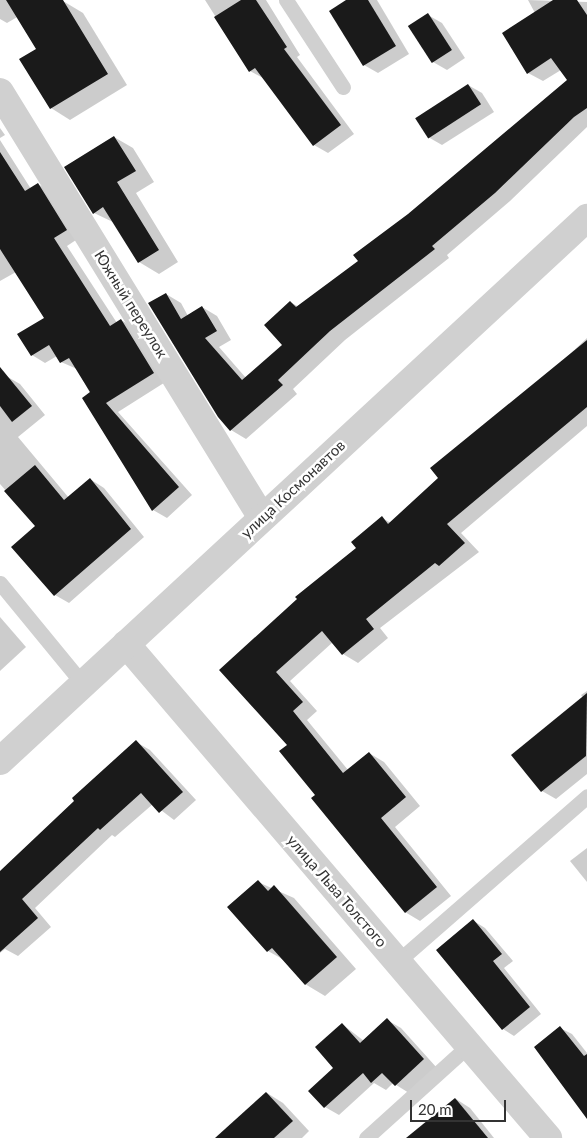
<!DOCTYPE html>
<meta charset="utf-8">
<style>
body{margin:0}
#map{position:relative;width:587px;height:1138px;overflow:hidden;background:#fff;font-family:Lato,sans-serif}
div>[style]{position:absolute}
.shadow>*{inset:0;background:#0003}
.building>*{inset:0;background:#1a1a1a;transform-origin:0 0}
.service>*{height:15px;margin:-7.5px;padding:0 7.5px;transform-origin:7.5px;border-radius:7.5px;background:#d0d0d0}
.minor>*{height:28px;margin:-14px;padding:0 14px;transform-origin:14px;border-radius:14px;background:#d0d0d0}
span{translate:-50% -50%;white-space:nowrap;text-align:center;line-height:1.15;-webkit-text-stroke:5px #fff;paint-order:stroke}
.street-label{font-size:15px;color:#333}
.scale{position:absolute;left:410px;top:1100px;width:96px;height:22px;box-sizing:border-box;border:2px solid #333;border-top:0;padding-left:6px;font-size:15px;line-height:18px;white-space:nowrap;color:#333;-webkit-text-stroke:4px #fff;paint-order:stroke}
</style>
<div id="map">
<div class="shadow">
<div style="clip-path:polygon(0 0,33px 0,36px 6px,7px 23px,0 19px)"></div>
<div style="clip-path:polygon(205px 0,266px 0,300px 55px,297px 57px,354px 134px,328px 153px,314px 145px,265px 79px,250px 71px)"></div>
<div style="clip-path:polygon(349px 0,377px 0,409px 54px,378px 73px,364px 65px,331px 11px)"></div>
<div style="clip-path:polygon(528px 0,587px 2px,587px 127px,510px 201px,447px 255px,449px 258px,345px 340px,293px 389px,297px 394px,246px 439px,231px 430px,219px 416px,166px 294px,181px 303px,188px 316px,202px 307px,217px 316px,231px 340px,219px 347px,246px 378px,284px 345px,290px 302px,299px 307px,360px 262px,409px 215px,568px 80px,561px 70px,543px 81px,528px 73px,535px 13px)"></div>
<div style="clip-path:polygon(63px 1px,83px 13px,127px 85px,70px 120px,51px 108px,38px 49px)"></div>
<div style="clip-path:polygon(428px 15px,442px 23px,465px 58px,447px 70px,433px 62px)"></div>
<div style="clip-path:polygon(468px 85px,482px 93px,494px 112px,442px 145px,428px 137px)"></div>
<div style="clip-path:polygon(0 128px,5px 135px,0 138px)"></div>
<div style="clip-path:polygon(114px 137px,133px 148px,154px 182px,136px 193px,178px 262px,159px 274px,139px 262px,115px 223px,94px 213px)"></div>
<div style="clip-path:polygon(0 140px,31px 189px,38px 184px,51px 192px,79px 238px,67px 246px,117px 323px,121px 320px,135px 328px,167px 381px,118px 412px,192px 495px,167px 518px,153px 510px,77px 369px,61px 362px,57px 356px,45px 363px,32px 355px,46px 318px,16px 272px,0 281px)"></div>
<div style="clip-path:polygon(587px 338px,587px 426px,461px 533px,479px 552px,380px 628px,388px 638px,358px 663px,343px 654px,333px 642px,290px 681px,317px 711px,307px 720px,348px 770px,369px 753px,384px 762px,420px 806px,395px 827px,451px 896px,420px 921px,405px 912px,317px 796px,289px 745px,220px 670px,357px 548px,382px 518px,391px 523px)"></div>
<div style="clip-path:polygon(6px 376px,20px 384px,45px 415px,18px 437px,69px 498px,90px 479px,104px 488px,144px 537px,69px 603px,55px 595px,37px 526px,0 484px,0 381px)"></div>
<div style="clip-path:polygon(0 617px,26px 647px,0 671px)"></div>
<div style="clip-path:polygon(587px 691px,587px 774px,556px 799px,542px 791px,513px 755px,583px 698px,581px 695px)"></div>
<div style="clip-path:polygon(136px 742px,150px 750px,196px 800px,174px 820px,153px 804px,115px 837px,112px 835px,35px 908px,51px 927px,18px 956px,5px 949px,0 953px,0 873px)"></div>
<div style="clip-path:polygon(587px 848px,587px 882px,570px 861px)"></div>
<div style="clip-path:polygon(258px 882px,294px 898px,356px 969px,325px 996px,305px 984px,284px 960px,268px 951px)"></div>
<div style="clip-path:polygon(474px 921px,485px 928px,513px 961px,504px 968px,541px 1014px,514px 1036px,503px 1029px)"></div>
<div style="clip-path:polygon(387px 1020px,401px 1028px,437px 1068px,409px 1093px,393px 1083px,386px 1090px,374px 1083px,339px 1115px,325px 1107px,310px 1091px,335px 1068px,342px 1024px,364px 1041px)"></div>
<div style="clip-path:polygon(560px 1028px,572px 1034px,587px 1053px,587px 1112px)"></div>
<div style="clip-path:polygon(267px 1093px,283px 1103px,309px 1131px,302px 1138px,217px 1138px)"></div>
<div style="clip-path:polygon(456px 1099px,470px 1108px,494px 1138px,435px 1138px)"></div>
</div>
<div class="building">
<div style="clip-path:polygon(6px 0,63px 0,108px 74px,50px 109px,19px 59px,36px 49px)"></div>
<div style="clip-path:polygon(241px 0,256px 0,287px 47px,284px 49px,341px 125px,313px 146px,255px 68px,249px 72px,214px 17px)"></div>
<div style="clip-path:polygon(346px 0,368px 0,396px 46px,363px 66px,329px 11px)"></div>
<div style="clip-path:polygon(553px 0,577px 0,587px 15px,587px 108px,574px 117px,495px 193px,432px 246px,435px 249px,330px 331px,278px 380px,283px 385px,230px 431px,218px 417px,148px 303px,166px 293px,181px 319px,202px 306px,217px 331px,205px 338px,242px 380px,282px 345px,264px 325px,290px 301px,296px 307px,358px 261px,353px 255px,408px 214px,567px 80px,551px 58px,527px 74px,502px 33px)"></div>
<div style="left:428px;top:13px;width:44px;height:24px;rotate:57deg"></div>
<div style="left:468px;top:84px;width:24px;height:63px;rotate:57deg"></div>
<div style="clip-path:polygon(114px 136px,136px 171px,117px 182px,159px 250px,138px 263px,103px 207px,93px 214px,64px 167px)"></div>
<div style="clip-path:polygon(0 152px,25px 191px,38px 183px,67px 230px,54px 238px,110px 326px,121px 319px,154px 373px,106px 403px,179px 487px,152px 511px,82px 398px,90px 392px,69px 358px,60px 363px,49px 345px,31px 356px,17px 334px,44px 318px,0 249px)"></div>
<div style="clip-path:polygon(587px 340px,587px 407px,447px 524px,465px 543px,439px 566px,435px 563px,366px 619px,374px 629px,342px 655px,322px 631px,276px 672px,303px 702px,293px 711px,343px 773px,369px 752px,406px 797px,381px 818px,437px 887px,405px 913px,311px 798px,315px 795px,279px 751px,287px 745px,219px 670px,297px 599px,295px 597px,356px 548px,351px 542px,382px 516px,388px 524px,438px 478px,430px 468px)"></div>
<div style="clip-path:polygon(0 367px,32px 406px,12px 422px,0 406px)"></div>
<div style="clip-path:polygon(35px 465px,64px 500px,90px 478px,131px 529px,54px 596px,11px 547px,35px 526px,4px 491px)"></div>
<div style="clip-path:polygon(587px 693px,586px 756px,541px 792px,511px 755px)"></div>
<div style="clip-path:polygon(136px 740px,183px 792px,159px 813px,141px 793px,100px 830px,98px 828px,22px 899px,38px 918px,0 952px,0 871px,74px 801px,72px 798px)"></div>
<div style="clip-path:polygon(258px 880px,268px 891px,274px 885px,337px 957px,305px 985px,272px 948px,267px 952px,227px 907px)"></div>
<div style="clip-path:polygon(473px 919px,502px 954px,493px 961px,530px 1007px,502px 1030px,436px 950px)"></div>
<div style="clip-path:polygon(387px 1018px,424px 1059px,395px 1086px,382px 1073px,371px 1083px,363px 1073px,324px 1108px,308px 1091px,333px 1068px,315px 1047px,342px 1023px,360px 1043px)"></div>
<div style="clip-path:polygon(560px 1026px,584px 1056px,587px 1054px,587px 1119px,534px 1047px)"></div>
<div style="clip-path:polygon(266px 1092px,293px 1121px,274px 1138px,215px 1138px)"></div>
<div style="clip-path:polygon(455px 1098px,488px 1138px,406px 1138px)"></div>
</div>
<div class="service">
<div style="left:286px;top:0;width:104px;rotate:56.8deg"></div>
<div style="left:0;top:583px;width:131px;rotate:50.6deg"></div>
<div style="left:397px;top:962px;width:252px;rotate:-41.1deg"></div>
<div style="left:366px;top:1138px;width:139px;rotate:-42.1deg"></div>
</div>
<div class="minor">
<div style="left:0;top:92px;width:499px;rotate:58.4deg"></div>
<div style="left:126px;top:644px;width:650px;rotate:49.49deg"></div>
<div style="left:0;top:761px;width:800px;rotate:-42.77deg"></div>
</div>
<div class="street-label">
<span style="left:131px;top:304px;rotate:58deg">Южный переулок</span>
<span style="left:293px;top:489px;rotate:-43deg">улица Космонавтов</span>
<span style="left:337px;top:891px;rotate:49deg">улица Льва Толстого</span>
</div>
<div class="scale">20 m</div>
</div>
